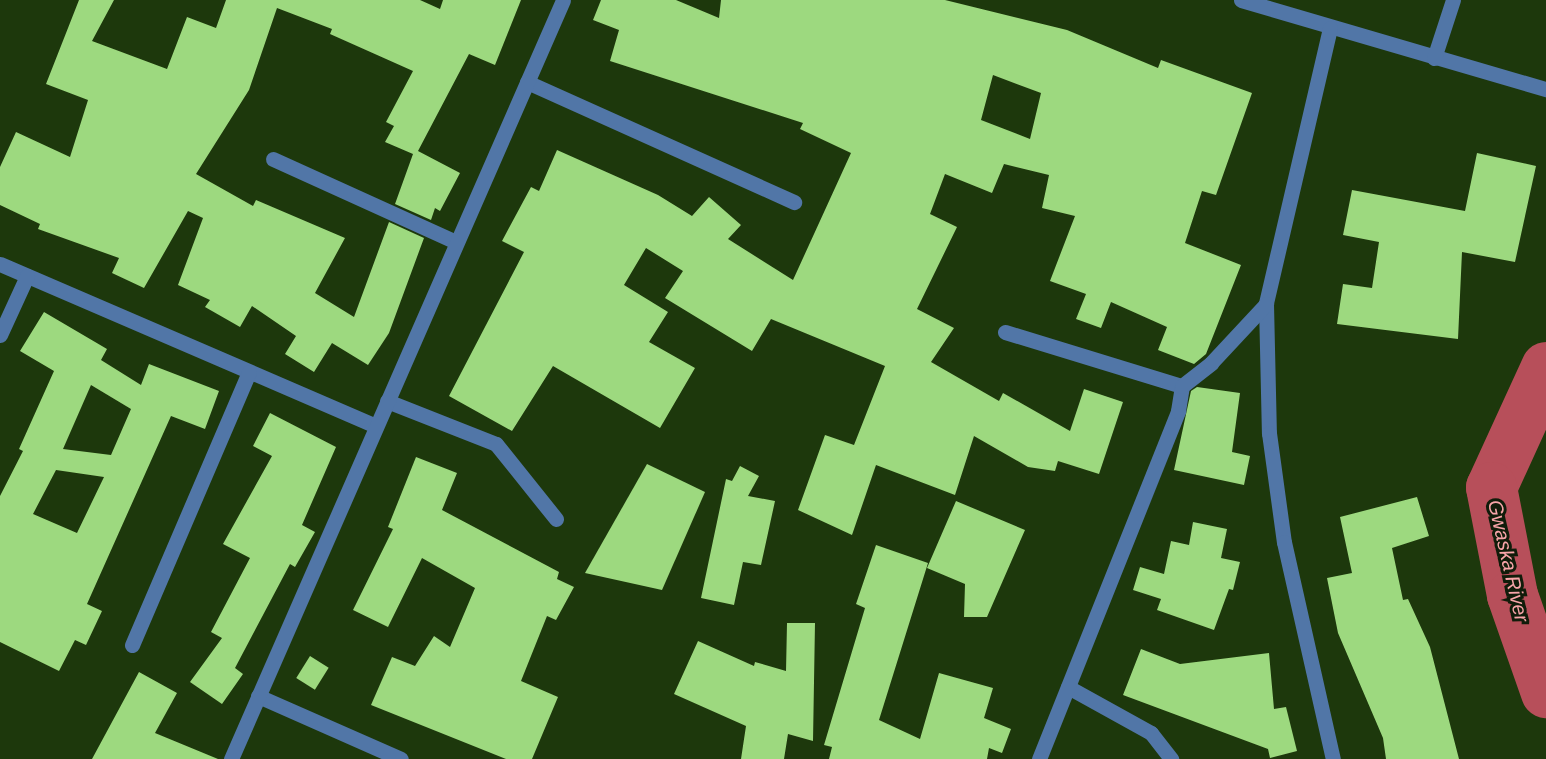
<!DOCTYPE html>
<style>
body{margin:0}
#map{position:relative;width:1546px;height:759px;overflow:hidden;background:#1d380c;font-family:Helvetica,sans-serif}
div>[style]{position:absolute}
.river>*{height:51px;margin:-25.5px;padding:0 25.5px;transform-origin:25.5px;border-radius:25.5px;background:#b74f5a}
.building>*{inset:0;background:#9dd97f;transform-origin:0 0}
.minor>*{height:15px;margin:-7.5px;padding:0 7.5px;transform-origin:7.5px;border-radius:7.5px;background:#5176a7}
span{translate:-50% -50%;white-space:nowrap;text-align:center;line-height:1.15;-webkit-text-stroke:6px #101c0a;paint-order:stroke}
.water-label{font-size:20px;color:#f8a5a9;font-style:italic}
</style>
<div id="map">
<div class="river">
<div style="left:1546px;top:367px;width:132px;rotate:114.6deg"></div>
<div style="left:1491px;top:487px;width:110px;rotate:79deg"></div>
<div style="left:1512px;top:595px;width:103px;rotate:70.7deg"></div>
</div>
<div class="building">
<div style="clip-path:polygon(79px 0,114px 0,92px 41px,167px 69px,187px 17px,216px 28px,226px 0,420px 0,440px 9px,443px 0,521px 0,495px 65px,469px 54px,418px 151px,460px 173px,440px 211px,435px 208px,431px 220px,395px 204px,413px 154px,385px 142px,394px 126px,386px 122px,413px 71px,330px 34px,332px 29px,277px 8px,249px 90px,196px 174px,253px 206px,256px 200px,345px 238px,315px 293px,354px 317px,389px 222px,424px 238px,389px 333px,368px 365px,332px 343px,314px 372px,285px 354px,296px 336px,252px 306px,240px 327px,205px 307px,210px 300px,178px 285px,203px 218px,188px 211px,144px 288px,112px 273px,119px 258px,38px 229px,40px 224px,0 205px,0 167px,16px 132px,70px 157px,88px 100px,46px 84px)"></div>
<div style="clip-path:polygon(evenodd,601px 0,676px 0,719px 18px,721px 0,945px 0,1067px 30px,1158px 68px,1161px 60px,1252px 93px,1216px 195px,1202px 191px,1185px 243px,1241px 265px,1206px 354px,1194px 364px,1158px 350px,1167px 327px,1111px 302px,1101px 328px,1076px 319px,1086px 294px,1050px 281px,1075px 216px,1042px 208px,1049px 175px,1004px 164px,992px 193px,945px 174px,930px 214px,957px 227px,917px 309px,954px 328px,931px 362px,999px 401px,1003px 393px,1070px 431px,1084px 389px,1123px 402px,1099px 474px,1058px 461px,1055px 471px,1028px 467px,974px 436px,955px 495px,876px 465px,852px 535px,798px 510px,825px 435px,854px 445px,885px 366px,771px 319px,752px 351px,665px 298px,683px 271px,646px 248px,624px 285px,668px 312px,649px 342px,695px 368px,660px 428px,553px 366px,512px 431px,449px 396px,524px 252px,502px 241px,531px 187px,539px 191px,557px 150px,658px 195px,692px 216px,709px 197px,741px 225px,728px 239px,793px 280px,851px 153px,800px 129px,803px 123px,610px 61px,619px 30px,593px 20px,601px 0,993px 75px,1041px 93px,1030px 139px,981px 120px,993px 75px)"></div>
<div style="clip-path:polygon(1477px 153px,1536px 166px,1515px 262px,1462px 252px,1458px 339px,1337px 324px,1343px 284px,1372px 288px,1379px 242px,1343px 235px,1352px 190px,1465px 211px)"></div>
<div style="clip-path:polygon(evenodd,44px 312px,107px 349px,101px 360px,141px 385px,149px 364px,219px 391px,205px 429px,171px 416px,87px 604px,102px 611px,86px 645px,75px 640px,59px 671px,0 642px,0 496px,23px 451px,19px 449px,54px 371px,20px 351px,44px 312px,91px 385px,131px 409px,111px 455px,63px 449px,91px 385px,44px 312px,56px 470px,104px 477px,77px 533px,33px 514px,56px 470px)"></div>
<div style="clip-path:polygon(1197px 387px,1240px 393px,1232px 452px,1250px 456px,1244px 485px,1174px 470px,1191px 391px)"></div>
<div style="clip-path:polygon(270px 413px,336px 447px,302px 525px,315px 532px,295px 567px,290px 564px,235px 668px,243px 674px,222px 704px,190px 682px,222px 638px,211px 632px,250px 558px,223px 544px,272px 456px,253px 446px)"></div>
<div style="clip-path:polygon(416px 457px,457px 473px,442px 510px,559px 572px,557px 579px,574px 587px,556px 620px,547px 616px,521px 681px,558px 697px,532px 759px,506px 759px,371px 705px,392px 657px,415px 666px,434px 636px,450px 647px,475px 588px,422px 558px,388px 627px,353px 610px,393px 529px,388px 527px)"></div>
<div style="clip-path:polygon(647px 464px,705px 492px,662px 590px,585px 573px)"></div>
<div style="clip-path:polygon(740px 466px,759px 476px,748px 496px,775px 501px,761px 565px,743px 562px,734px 605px,701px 598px,726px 479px,732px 481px)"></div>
<div style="clip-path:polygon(1417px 497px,1429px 536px,1392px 548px,1403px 600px,1408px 599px,1430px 647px,1459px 759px,1386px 759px,1383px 738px,1338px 633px,1327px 578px,1352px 573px,1340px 517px)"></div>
<div style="clip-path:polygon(956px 501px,1025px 530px,987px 617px,964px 617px,965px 584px,927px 568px)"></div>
<div style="clip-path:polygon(1193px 522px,1227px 529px,1221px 558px,1240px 562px,1233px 590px,1229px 589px,1214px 630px,1157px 610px,1161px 599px,1133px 590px,1140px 567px,1164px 574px,1171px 541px,1189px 545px)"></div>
<div style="clip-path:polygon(876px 545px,928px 563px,879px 720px,920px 739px,939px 673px,993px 688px,984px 718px,1011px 729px,1002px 753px,989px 748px,987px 759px,829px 759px,832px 747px,824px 745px,865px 608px,856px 604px)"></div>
<div style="clip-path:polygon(787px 623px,815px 623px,813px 741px,788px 734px,784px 759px,741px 759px,746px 726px,674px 694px,698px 641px,754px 666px,755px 662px,786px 671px)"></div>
<div style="clip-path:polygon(1141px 649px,1180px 664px,1269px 653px,1274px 709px,1286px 707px,1297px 751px,1270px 758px,1268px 749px,1123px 695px)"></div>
<div style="left:310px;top:656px;width:22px;height:26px;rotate:32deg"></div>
<div style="clip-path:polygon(139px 672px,177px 693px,155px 733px,218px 759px,92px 759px)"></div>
</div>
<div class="minor">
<div style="left:1241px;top:0;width:318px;rotate:16.3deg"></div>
<div style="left:1330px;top:28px;width:283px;rotate:103.1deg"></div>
<div style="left:1266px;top:304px;width:129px;rotate:88.7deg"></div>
<div style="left:1269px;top:433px;width:110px;rotate:82.2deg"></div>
<div style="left:1284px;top:542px;width:222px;rotate:77.3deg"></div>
<div style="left:1434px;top:58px;width:61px;rotate:-71.9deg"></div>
<div style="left:527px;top:82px;width:293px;rotate:24.2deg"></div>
<div style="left:273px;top:159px;width:201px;rotate:24.4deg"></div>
<div style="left:0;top:264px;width:409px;rotate:23.3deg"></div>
<div style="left:1005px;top:332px;width:185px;rotate:17deg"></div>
<div style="left:0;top:335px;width:65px;rotate:-65.4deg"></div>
<div style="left:387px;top:401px;width:117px;rotate:21.5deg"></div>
<div style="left:496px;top:444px;width:96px;rotate:51.3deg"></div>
<div style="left:132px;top:645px;width:297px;rotate:-66.8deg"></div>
<div style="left:1068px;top:687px;width:95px;rotate:29deg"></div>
<div style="left:1151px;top:733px;width:33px;rotate:52deg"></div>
<div style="left:258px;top:696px;width:156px;rotate:23.8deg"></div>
<div style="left:231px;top:759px;width:828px;rotate:-66.37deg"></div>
<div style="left:1039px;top:759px;width:375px;rotate:-68.2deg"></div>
<div style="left:1178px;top:411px;width:25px;rotate:-81deg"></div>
<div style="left:1182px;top:386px;width:37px;rotate:-38deg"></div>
<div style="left:1211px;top:363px;width:81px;rotate:-47deg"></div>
</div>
<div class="water-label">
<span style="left:1508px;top:561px;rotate:77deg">Gwaska River</span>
</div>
</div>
